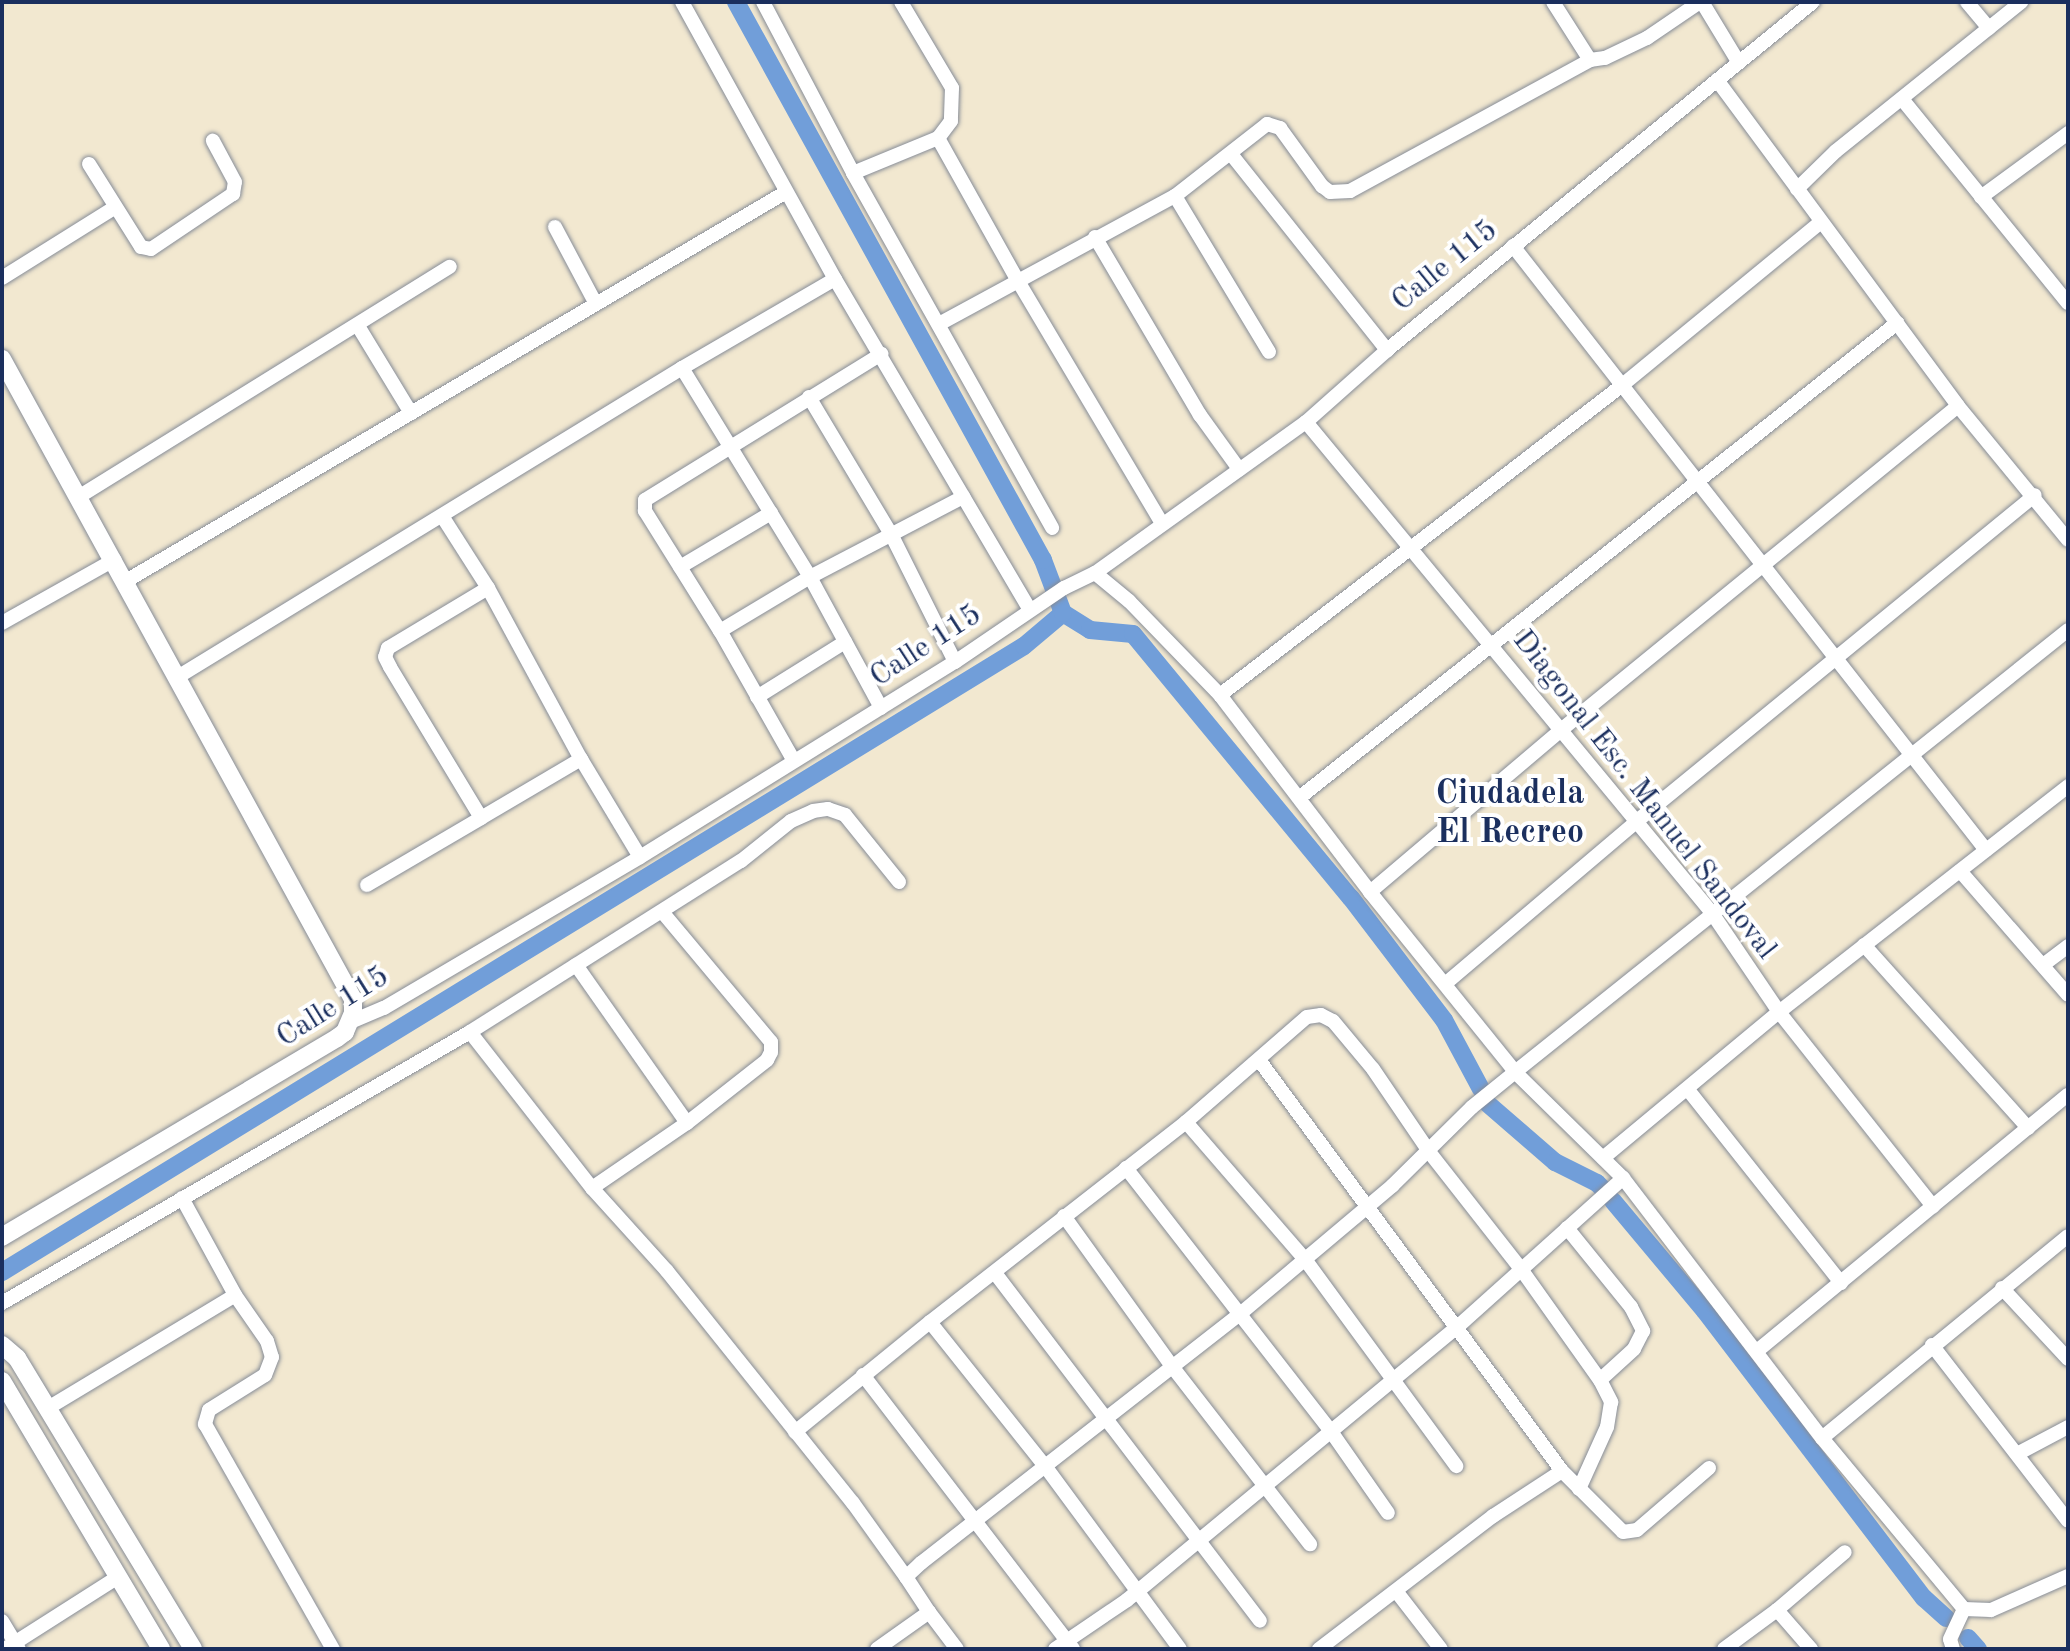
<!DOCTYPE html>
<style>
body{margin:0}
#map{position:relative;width:2070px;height:1651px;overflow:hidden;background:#f2e8d0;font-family:"Old Standard TT",serif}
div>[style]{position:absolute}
.canal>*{height:18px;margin:-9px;padding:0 9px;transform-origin:9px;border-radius:9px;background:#719ed9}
.roads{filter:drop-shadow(0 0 2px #868c97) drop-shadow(0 0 2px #868c97)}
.minor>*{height:14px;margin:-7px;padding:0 7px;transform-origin:7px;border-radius:7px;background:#fff}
.tertiary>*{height:18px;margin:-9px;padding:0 9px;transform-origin:9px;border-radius:9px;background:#fff}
span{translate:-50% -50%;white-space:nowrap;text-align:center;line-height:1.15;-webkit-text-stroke:8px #fff;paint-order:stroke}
.street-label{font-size:30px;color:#1b2f5e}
.quarter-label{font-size:34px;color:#1b2f5e;font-weight:700}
.frame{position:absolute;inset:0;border:4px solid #1b2f5e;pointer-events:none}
</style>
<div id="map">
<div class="canal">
<div style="left:1063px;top:613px;width:32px;rotate:32deg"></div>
<div style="left:1090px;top:630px;width:43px;rotate:5.3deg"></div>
<div style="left:1133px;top:634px;width:342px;rotate:50.5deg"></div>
<div style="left:1351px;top:898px;width:153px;rotate:52.7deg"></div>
<div style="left:1444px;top:1020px;width:78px;rotate:61.8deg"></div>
<div style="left:1488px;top:1104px;width:89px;rotate:40.9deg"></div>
<div style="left:1555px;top:1162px;width:47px;rotate:26.6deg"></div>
<div style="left:1597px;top:1183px;width:10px;rotate:45deg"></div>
<div style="left:1613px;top:1201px;width:143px;rotate:50.1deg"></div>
<div style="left:1705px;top:1311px;width:361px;rotate:52.7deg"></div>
<div style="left:1924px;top:1598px;width:30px;rotate:42deg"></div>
<div style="left:2px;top:1272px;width:1198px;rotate:-31.49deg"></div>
<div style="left:1024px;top:646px;width:51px;rotate:-40.2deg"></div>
<div style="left:1063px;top:613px;width:57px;rotate:-110.7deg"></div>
<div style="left:1043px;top:560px;width:637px;rotate:-118.82deg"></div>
<div style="left:1968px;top:1638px;width:15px;rotate:48deg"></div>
</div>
<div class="roads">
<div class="minor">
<div style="left:682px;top:2px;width:316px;rotate:61.1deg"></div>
<div style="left:835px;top:279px;width:384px;rotate:59.5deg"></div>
<div style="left:763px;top:2px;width:193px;rotate:62.2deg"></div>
<div style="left:853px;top:173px;width:407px;rotate:60.7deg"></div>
<div style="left:901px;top:2px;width:100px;rotate:59.3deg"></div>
<div style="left:952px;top:88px;width:33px;rotate:92deg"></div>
<div style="left:951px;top:121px;width:21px;rotate:127deg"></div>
<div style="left:938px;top:138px;width:164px;rotate:60.8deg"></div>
<div style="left:1018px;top:281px;width:282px;rotate:59.3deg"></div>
<div style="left:1553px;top:2px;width:69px;rotate:57.5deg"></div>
<div style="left:1702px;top:2px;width:71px;rotate:58.8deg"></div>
<div style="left:1967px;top:2px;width:34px;rotate:50deg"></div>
<div style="left:1717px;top:80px;width:405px;rotate:53.5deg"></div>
<div style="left:1958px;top:406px;width:173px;rotate:50.6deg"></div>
<div style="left:1902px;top:99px;width:263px;rotate:50.9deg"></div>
<div style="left:1231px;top:154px;width:251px;rotate:51.5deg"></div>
<div style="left:89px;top:164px;width:98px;rotate:57.9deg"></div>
<div style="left:141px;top:247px;width:10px;rotate:11deg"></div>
<div style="left:151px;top:249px;width:99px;rotate:-33.9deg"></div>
<div style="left:233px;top:194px;width:12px;rotate:-81deg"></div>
<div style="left:235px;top:182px;width:47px;rotate:-118.2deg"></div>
<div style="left:853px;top:173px;width:92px;rotate:-22.4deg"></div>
<div style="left:1797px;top:189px;width:54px;rotate:-44.3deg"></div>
<div style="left:1836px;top:151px;width:238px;rotate:-38.8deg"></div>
<div style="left:1175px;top:196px;width:182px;rotate:58.9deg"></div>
<div style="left:1981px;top:197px;width:108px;rotate:-36.3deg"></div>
<div style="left:555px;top:227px;width:87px;rotate:62deg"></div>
<div style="left:1095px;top:237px;width:207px;rotate:59.5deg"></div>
<div style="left:1200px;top:415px;width:67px;rotate:54.2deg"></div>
<div style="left:1513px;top:246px;width:767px;rotate:51.94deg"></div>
<div style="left:2px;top:278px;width:132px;rotate:-32deg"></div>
<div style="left:939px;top:324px;width:268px;rotate:-28.5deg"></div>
<div style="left:1175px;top:196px;width:117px;rotate:-38deg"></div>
<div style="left:1267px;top:124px;width:14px;rotate:17deg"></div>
<div style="left:1280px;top:128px;width:72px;rotate:54.1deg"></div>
<div style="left:1322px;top:186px;width:10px;rotate:37deg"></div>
<div style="left:1330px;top:192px;width:20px;rotate:-3deg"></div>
<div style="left:1350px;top:191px;width:273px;rotate:-28.6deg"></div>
<div style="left:1590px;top:60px;width:15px;rotate:-8deg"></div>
<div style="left:1605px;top:58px;width:47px;rotate:-25.5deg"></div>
<div style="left:1647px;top:38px;width:64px;rotate:-34.2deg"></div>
<div style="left:358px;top:326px;width:102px;rotate:58.7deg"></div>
<div style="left:682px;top:368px;width:245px;rotate:58.5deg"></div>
<div style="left:810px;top:577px;width:149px;rotate:61.5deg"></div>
<div style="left:809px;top:397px;width:160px;rotate:59.1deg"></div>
<div style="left:891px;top:534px;width:143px;rotate:63.4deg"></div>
<div style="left:1306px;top:422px;width:637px;rotate:50.41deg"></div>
<div style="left:1712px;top:913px;width:120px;rotate:55.9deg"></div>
<div style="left:1779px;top:1012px;width:248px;rotate:51.6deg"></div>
<div style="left:80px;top:496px;width:435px;rotate:-31.8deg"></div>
<div style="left:442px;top:516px;width:85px;rotate:57.4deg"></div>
<div style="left:488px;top:588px;width:195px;rotate:61.5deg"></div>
<div style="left:581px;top:759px;width:114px;rotate:59deg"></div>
<div style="left:680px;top:567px;width:106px;rotate:-30.7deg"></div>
<div style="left:1095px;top:573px;width:44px;rotate:39.5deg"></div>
<div style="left:1129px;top:601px;width:131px;rotate:45.9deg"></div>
<div style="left:1220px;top:695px;width:248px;rotate:52.7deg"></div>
<div style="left:1370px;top:892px;width:231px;rotate:51.1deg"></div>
<div style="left:1515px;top:1072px;width:708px;rotate:-38.63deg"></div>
<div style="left:126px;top:581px;width:766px;rotate:-30.51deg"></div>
<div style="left:488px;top:588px;width:117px;rotate:149deg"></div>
<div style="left:388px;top:648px;width:9px;rotate:108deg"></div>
<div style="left:385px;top:657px;width:11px;rotate:63deg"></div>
<div style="left:390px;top:667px;width:176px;rotate:58.9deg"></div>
<div style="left:481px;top:818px;width:116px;rotate:-30.5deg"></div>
<div style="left:2px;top:623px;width:129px;rotate:-29.4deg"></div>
<div style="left:720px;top:631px;width:105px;rotate:-31deg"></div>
<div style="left:810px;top:577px;width:173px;rotate:-27.6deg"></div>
<div style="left:176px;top:678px;width:593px;rotate:-31.49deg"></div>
<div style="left:682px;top:368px;width:177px;rotate:-30.2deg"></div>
<div style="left:1220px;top:695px;width:505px;rotate:-37.6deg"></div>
<div style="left:1620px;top:387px;width:260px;rotate:-39.4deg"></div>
<div style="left:757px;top:697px;width:104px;rotate:-32deg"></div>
<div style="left:794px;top:761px;width:150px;rotate:-119.6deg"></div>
<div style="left:720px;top:631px;width:142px;rotate:-122deg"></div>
<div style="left:645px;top:511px;width:11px;rotate:-90deg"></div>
<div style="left:645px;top:500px;width:278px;rotate:-31.7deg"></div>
<div style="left:1299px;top:798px;width:764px;rotate:-38.46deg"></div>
<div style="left:1960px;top:871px;width:164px;rotate:48.9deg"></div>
<div style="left:367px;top:885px;width:132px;rotate:-30.4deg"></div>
<div style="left:1370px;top:892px;width:250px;rotate:-40.3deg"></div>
<div style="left:1561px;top:730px;width:512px;rotate:-39.22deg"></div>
<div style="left:1864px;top:945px;width:246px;rotate:48.1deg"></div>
<div style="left:576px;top:965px;width:193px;rotate:54.9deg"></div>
<div style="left:2043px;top:965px;width:31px;rotate:-37deg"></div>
<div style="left:1445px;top:984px;width:252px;rotate:-40.3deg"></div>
<div style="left:1637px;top:821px;width:514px;rotate:-39.32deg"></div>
<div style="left:348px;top:1023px;width:39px;rotate:-23deg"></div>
<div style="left:384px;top:1008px;width:297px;rotate:-30.5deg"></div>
<div style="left:640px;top:857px;width:370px;rotate:-31.8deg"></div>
<div style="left:955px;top:662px;width:132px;rotate:-34.2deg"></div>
<div style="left:1064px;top:588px;width:34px;rotate:-26deg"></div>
<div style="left:1095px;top:573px;width:259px;rotate:-35.6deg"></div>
<div style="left:1306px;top:422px;width:108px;rotate:-41.6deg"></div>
<div style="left:1387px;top:350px;width:550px;rotate:-39.25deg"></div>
<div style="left:470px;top:1032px;width:198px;rotate:52deg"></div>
<div style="left:592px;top:1188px;width:112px;rotate:47.9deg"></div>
<div style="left:667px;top:1271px;width:297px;rotate:51.3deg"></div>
<div style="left:853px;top:1503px;width:91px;rotate:54.4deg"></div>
<div style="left:1259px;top:1060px;width:511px;rotate:53.6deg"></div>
<div style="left:1562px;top:1471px;width:86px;rotate:45deg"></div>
<div style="left:1623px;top:1532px;width:14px;rotate:-8deg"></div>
<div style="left:1637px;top:1530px;width:95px;rotate:-40.7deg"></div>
<div style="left:1689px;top:1091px;width:245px;rotate:51.6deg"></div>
<div style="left:1186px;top:1122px;width:180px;rotate:49.1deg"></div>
<div style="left:1304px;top:1258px;width:258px;rotate:53.8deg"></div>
<div style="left:1603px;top:1158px;width:229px;rotate:-39.7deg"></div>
<div style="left:1779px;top:1012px;width:367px;rotate:-38deg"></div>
<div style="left:1126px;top:1168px;width:332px;rotate:52.1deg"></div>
<div style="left:1330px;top:1430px;width:101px;rotate:55.1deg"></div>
<div style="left:592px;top:1188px;width:115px;rotate:-34.4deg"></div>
<div style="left:687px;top:1123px;width:102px;rotate:-38.2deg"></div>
<div style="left:767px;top:1060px;width:9px;rotate:-63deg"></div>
<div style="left:771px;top:1052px;width:10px;rotate:-90deg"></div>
<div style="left:771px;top:1042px;width:168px;rotate:-129.9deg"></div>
<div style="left:182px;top:1198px;width:111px;rotate:61.3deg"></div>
<div style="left:235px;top:1295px;width:56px;rotate:55.2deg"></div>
<div style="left:267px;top:1341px;width:17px;rotate:73deg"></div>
<div style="left:272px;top:1357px;width:19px;rotate:111deg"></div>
<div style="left:265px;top:1375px;width:66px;rotate:148deg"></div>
<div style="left:209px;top:1410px;width:15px;rotate:106deg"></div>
<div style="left:205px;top:1424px;width:259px;rotate:60.4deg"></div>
<div style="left:1064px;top:1216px;width:183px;rotate:54.3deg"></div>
<div style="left:1171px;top:1365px;width:227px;rotate:52.2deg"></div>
<div style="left:1567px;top:1228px;width:102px;rotate:51deg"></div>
<div style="left:1631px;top:1307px;width:27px;rotate:63deg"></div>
<div style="left:1643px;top:1331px;width:20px;rotate:117deg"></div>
<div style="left:1634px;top:1349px;width:46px;rotate:137.6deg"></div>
<div style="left:995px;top:1273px;width:437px;rotate:52.7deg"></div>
<div style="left:2002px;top:1288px;width:97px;rotate:47.1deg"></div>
<div style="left:2px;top:1303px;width:541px;rotate:-30.07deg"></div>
<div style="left:470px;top:1032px;width:320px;rotate:-32.3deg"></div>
<div style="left:741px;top:861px;width:64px;rotate:-38.7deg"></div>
<div style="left:791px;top:821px;width:24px;rotate:-24deg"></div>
<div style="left:813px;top:811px;width:15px;rotate:-8deg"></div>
<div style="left:828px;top:809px;width:18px;rotate:19deg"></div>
<div style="left:845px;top:815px;width:86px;rotate:51.1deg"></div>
<div style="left:930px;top:1322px;width:184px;rotate:51.4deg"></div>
<div style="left:1045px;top:1466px;width:227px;rotate:53.6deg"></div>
<div style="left:1932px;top:1345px;width:222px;rotate:52.3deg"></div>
<div style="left:1757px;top:1351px;width:403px;rotate:-39.5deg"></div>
<div style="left:863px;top:1375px;width:345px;rotate:52.5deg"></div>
<div style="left:48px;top:1408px;width:218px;rotate:-31.1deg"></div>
<div style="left:795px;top:1432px;width:174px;rotate:-39.2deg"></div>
<div style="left:930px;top:1322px;width:325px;rotate:-38deg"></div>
<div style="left:1186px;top:1122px;width:160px;rotate:-41deg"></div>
<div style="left:1307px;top:1017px;width:14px;rotate:-8deg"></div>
<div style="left:1321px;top:1015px;width:13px;rotate:27deg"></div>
<div style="left:1333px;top:1021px;width:62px;rotate:50.2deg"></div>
<div style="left:1373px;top:1069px;width:102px;rotate:55.8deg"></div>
<div style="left:1430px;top:1153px;width:147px;rotate:51.9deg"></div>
<div style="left:1521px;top:1269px;width:136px;rotate:54.6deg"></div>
<div style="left:1600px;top:1380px;width:25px;rotate:63deg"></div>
<div style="left:1611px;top:1402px;width:25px;rotate:99deg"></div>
<div style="left:1607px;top:1427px;width:68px;rotate:114.3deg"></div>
<div style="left:1822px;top:1438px;width:318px;rotate:-39.4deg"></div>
<div style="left:2017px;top:1454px;width:58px;rotate:-27.9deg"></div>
<div style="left:1396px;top:1591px;width:73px;rotate:52.2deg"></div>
<div style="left:1777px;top:1610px;width:89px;rotate:-40.5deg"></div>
<div style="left:929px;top:1612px;width:46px;rotate:52.9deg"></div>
<div style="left:2px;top:1621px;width:33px;rotate:59deg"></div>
<div style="left:5px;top:1649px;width:134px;rotate:-32.5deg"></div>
<div style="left:877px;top:1649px;width:64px;rotate:-35.4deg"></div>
<div style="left:929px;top:1612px;width:42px;rotate:-123.3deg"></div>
<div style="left:906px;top:1577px;width:21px;rotate:-43deg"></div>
<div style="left:921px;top:1563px;width:405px;rotate:-38deg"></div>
<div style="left:1240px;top:1314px;width:199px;rotate:-40.1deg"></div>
<div style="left:1392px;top:1186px;width:112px;rotate:-44.6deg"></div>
<div style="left:1472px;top:1107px;width:55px;rotate:-39.1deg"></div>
<div style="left:1515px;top:1072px;width:151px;rotate:44.5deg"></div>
<div style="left:1623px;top:1178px;width:327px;rotate:52.6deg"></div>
<div style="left:1822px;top:1438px;width:222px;rotate:50.3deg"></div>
<div style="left:1964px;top:1609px;width:27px;rotate:2deg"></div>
<div style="left:1991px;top:1610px;width:84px;rotate:-23.8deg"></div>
<div style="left:1055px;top:1649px;width:87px;rotate:-34.2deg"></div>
<div style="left:1127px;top:1600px;width:425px;rotate:-39.6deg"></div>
<div style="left:1455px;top:1329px;width:226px;rotate:-41.9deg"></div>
<div style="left:1319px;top:1649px;width:219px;rotate:-37.4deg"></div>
<div style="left:1493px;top:1516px;width:82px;rotate:-33.1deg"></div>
<div style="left:1724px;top:1649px;width:66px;rotate:-36.3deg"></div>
<div style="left:1777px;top:1610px;width:52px;rotate:48.9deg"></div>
<div style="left:1953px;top:1649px;width:10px;rotate:-107deg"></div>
<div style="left:1950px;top:1639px;width:33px;rotate:-65deg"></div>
</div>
<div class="tertiary">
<div style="left:2px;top:359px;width:730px;rotate:61.26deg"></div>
<div style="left:353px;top:999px;width:14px;rotate:90deg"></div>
<div style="left:353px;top:1013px;width:21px;rotate:113deg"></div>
<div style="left:345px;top:1032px;width:10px;rotate:143deg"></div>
<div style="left:337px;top:1038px;width:390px;rotate:149.3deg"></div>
<div style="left:2px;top:1345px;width:20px;rotate:41deg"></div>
<div style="left:17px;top:1358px;width:340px;rotate:58.8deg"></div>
<div style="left:2px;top:1381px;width:312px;rotate:59.3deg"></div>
</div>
</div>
<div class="street-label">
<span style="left:1445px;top:266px;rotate:-39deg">Calle 115</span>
<span style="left:926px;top:646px;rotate:-33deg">Calle 115</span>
<span style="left:1644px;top:795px;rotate:52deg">Diagonal Esc. Manuel Sandoval</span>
<span style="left:333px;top:1007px;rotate:-32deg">Calle 115</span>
</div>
<div class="quarter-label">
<span style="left:1510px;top:814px">Ciudadela<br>El Recreo</span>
</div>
<div class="frame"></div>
</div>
